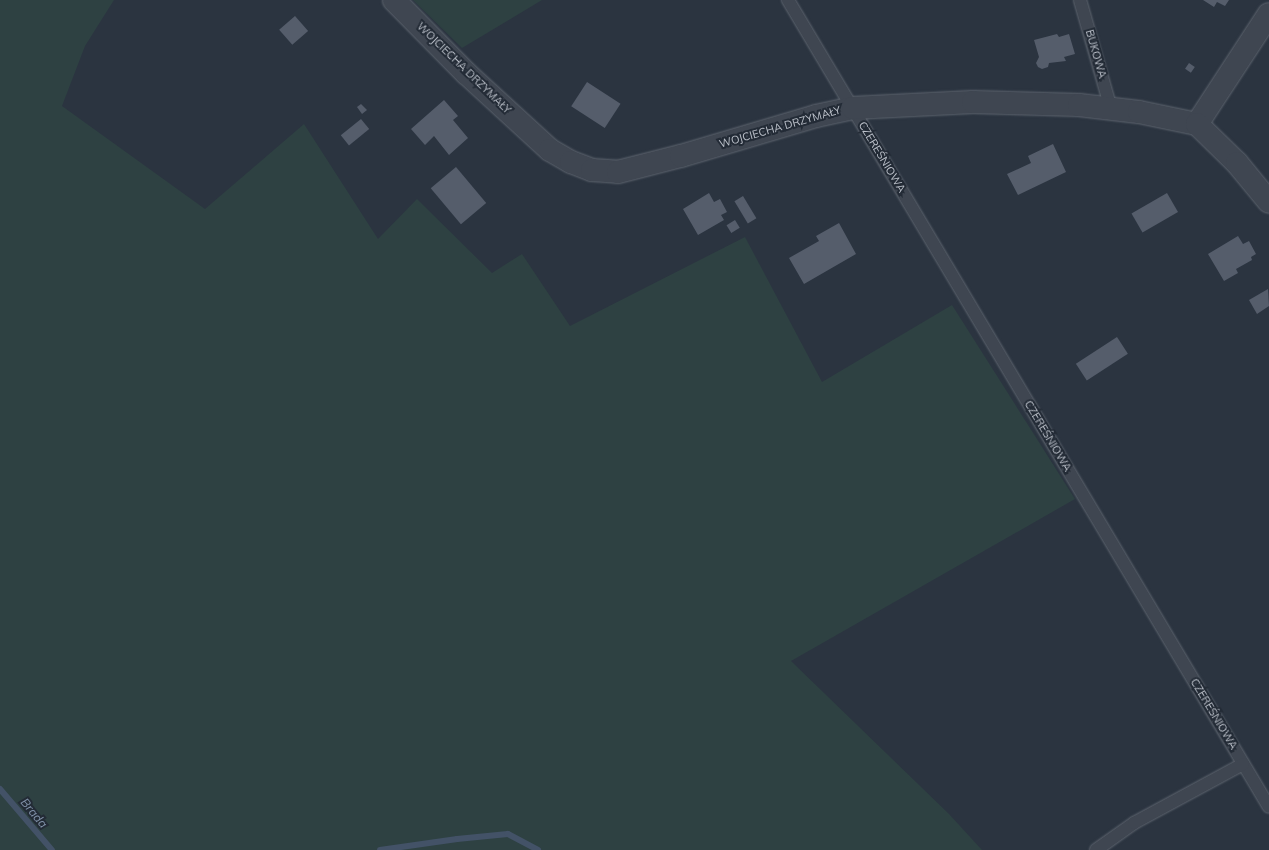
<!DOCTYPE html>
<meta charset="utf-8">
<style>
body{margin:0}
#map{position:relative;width:1269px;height:850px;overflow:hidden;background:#2b3440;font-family:Mulish,sans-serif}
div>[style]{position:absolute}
.green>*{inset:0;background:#2e4142}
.stream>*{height:6px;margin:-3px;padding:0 3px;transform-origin:3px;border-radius:3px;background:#435267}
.building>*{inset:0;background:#555d6b;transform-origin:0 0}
.roads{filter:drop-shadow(0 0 1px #5d646e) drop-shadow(0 0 1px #5d646e)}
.lane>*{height:12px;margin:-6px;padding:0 6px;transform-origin:6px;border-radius:6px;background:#3f4651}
.street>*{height:22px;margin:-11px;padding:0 11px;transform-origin:11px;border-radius:11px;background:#3f4651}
span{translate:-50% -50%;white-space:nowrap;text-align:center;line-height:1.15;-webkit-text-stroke:4px #232b36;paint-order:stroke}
.street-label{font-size:11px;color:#bcc1ca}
.water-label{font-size:12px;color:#8192a9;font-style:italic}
</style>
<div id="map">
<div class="green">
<div style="clip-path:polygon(0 0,114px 0,85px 46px,62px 106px,205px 209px,304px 124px,378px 239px,417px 199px,492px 273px,522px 254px,570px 326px,745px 237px,822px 382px,952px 305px,1075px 499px,791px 661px,949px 814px,982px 850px,0 850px)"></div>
<div style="clip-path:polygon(413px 0,542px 0,462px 48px)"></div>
</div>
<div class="stream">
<div style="left:0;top:789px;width:80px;rotate:49.6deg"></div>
<div style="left:380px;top:850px;width:78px;rotate:-8.1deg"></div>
<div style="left:457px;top:839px;width:51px;rotate:-5.6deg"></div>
<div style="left:508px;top:834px;width:34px;rotate:28deg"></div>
</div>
<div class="building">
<div style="clip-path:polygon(1203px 0,1229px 0,1225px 6px,1217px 2px,1214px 7px)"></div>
<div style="left:295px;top:16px;width:20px;height:21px;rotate:49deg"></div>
<div style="clip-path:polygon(1057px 34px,1059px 37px,1069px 34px,1075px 54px,1064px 57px,1066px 61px,1049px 63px,1048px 67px,1042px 69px,1038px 67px,1036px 63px,1039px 57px,1034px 40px)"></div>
<div style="left:1189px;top:63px;width:7px;height:7px;rotate:34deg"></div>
<div style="left:587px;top:82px;width:40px;height:29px;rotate:33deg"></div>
<div style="clip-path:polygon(444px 100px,458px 116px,453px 120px,468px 138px,449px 155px,434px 136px,425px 145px,411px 129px)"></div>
<div style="clip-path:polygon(361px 104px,367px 110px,362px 114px,357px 107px)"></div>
<div style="left:361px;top:119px;width:13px;height:26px;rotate:51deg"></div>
<div style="clip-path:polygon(1053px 144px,1066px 172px,1018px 195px,1007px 174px,1031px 163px,1028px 156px)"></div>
<div style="left:456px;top:167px;width:47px;height:33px;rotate:50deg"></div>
<div style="clip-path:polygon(709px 193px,714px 202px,720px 199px,727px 212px,721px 215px,724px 220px,698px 235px,683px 209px)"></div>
<div style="left:1167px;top:193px;width:22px;height:41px;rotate:60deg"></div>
<div style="left:743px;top:196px;width:26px;height:10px;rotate:59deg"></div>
<div style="left:735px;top:220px;width:9px;height:10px;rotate:58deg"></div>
<div style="clip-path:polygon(839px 223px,856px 254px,804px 284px,789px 258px,819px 241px,816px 236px)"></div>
<div style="clip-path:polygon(1238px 236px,1243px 244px,1249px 241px,1256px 254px,1251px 257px,1252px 260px,1236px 269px,1238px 273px,1224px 281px,1208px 254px)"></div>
<div style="clip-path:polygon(1268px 289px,1269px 306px,1257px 314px,1249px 300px)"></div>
<div style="left:1117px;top:337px;width:20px;height:49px;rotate:57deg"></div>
</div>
<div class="roads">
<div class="lane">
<div style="left:788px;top:0;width:939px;rotate:59.2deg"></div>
<div style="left:1080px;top:0;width:113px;rotate:74.1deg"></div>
<div style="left:1096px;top:850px;width:47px;rotate:-35.4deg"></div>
<div style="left:1134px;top:823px;width:124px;rotate:-28.4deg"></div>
</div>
<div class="street">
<div style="left:394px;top:0;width:103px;rotate:45.4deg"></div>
<div style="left:466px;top:73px;width:114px;rotate:42.5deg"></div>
<div style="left:550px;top:150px;width:24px;rotate:30deg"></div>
<div style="left:571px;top:162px;width:22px;rotate:21deg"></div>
<div style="left:592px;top:170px;width:26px;rotate:4deg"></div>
<div style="left:618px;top:172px;width:65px;rotate:-14.3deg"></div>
<div style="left:681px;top:156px;width:141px;rotate:-16.5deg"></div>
<div style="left:816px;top:116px;width:38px;rotate:-12deg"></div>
<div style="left:853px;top:108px;width:120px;rotate:-2.9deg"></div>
<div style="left:973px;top:102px;width:106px;rotate:1.6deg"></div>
<div style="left:1079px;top:105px;width:60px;rotate:6.7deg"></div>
<div style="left:1139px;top:112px;width:59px;rotate:11.7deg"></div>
<div style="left:1197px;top:124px;width:131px;rotate:-56.8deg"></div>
<div style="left:1197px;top:124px;width:56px;rotate:44.3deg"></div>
<div style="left:1237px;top:163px;width:50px;rotate:50.6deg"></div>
</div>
</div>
<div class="street-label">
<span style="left:1096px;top:54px;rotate:74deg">BUKOWA</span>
<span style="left:464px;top:68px;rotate:44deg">WOJCIECHA DRZYMAŁY</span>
<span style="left:780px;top:127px;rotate:-16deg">WOJCIECHA DRZYMAŁY</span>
<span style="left:882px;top:157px;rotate:59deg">CZEREŚNIOWA</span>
<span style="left:1048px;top:436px;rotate:59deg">CZEREŚNIOWA</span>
<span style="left:1214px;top:714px;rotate:59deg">CZEREŚNIOWA</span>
</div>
<div class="water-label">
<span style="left:34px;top:813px;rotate:50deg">Brada</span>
</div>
</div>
